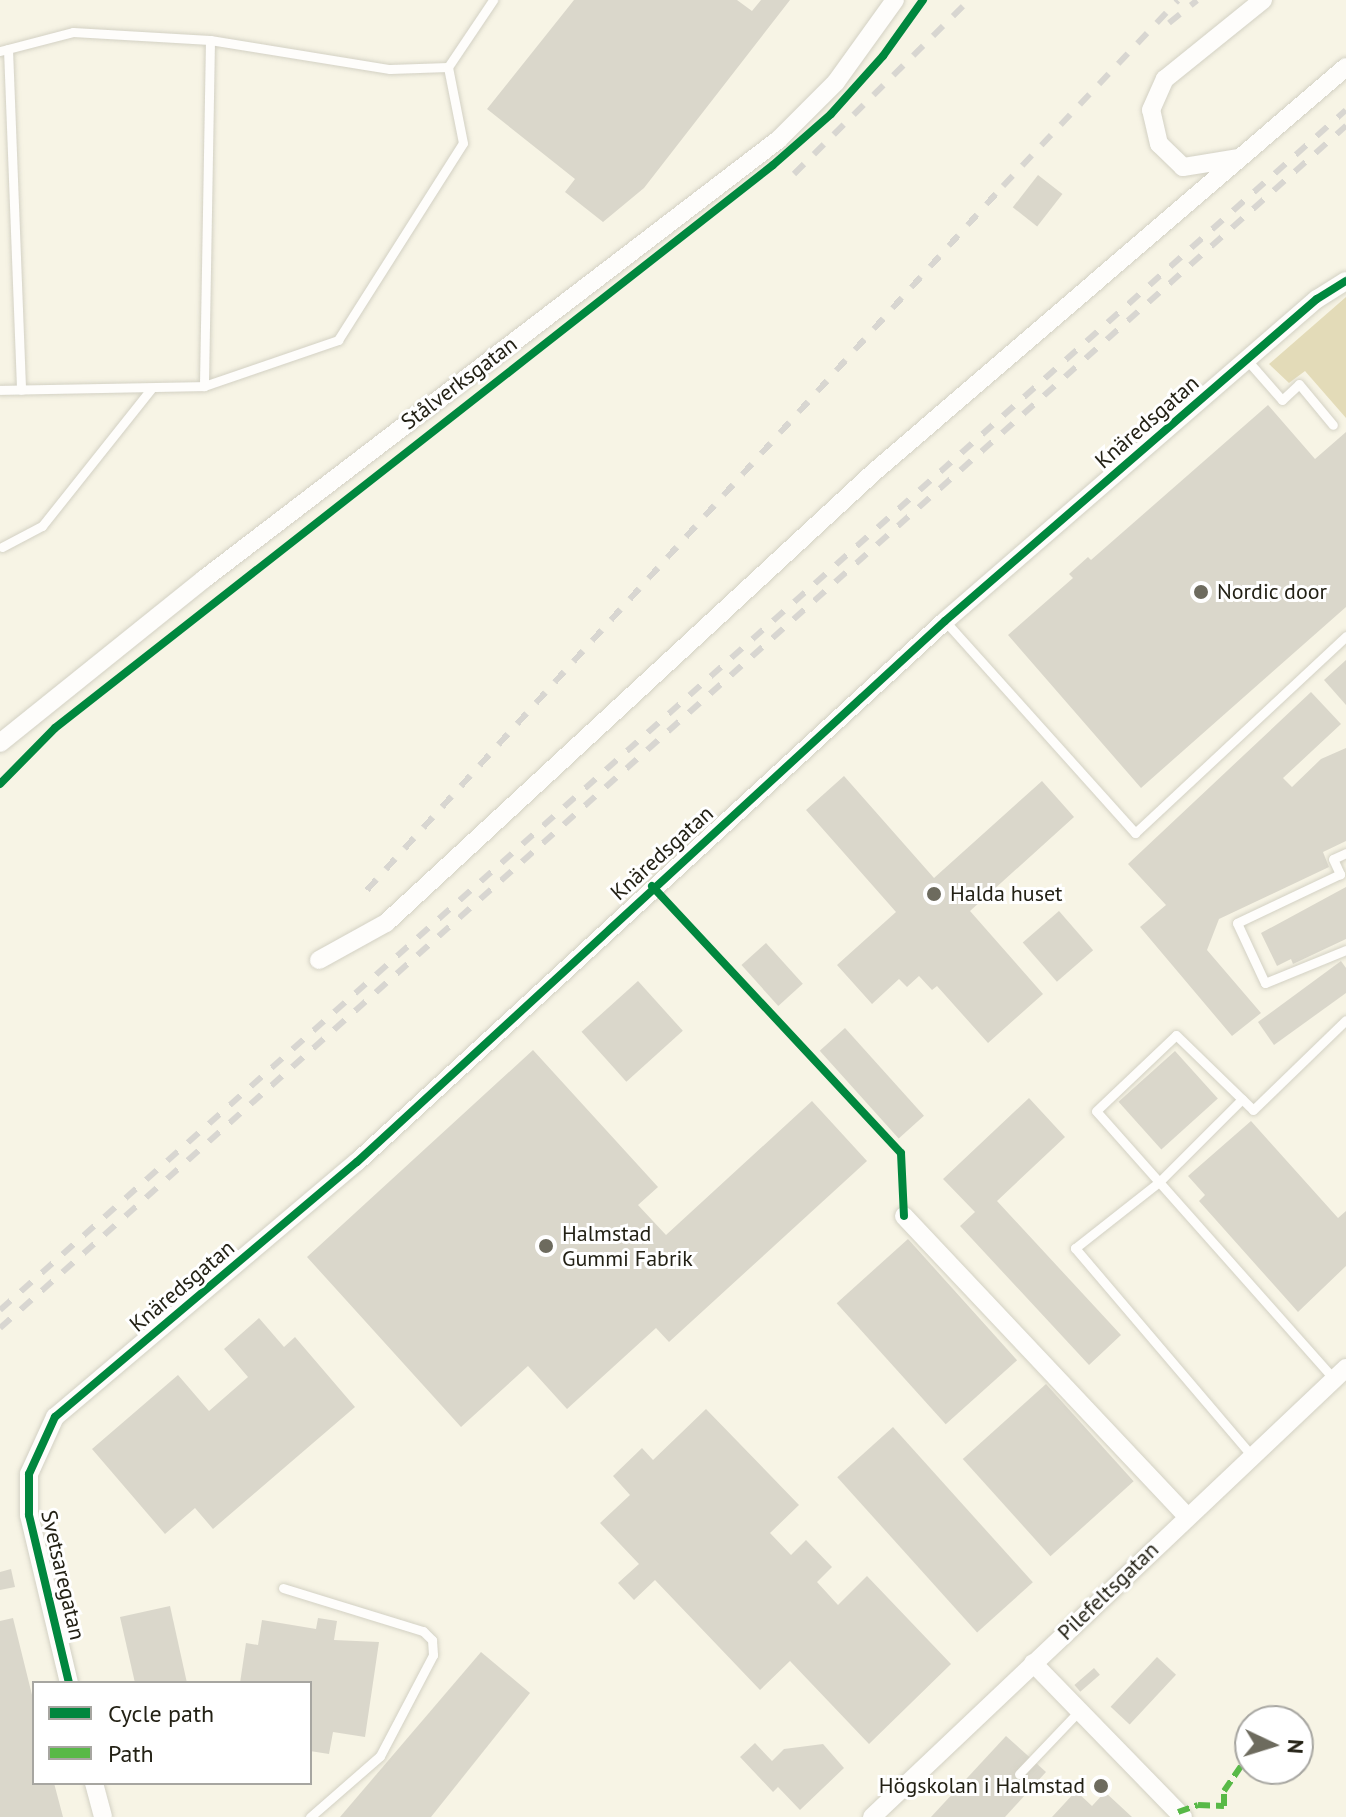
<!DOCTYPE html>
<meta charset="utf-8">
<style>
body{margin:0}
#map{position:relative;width:1346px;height:1817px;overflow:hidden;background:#f7f4e5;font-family:"PT Sans",sans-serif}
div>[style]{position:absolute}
.green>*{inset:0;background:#e3dbb8}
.building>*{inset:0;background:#dad7cb;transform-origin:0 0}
.roads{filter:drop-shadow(0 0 2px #d3d1c4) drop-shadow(0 0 2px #d3d1c4)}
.lane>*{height:9px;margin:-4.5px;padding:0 4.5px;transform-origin:4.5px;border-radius:4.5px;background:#fefdfb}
.street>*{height:18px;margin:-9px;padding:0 9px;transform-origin:9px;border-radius:9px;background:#fefdfb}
.rail>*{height:6px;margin-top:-3px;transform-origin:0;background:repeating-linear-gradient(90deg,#d8d6d1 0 14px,transparent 0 28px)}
.quiet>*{height:6px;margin-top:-3px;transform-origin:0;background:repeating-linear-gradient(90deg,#58b947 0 12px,transparent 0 18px)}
.cycleway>*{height:8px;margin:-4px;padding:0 4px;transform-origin:4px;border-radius:4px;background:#00873e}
.dots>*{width:22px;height:22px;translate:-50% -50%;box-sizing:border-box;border:4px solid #fff;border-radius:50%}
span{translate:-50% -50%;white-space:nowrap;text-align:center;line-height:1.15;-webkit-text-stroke:6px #fff;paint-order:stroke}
.street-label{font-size:22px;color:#232115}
.poi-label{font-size:22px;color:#232115}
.left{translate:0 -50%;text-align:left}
.right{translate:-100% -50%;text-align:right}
.legend{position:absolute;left:32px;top:1681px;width:280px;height:104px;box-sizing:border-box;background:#fff;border:2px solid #a7a6a1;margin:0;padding:10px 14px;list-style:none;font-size:24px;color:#232115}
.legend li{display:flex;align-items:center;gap:16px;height:40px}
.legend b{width:40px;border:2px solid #a7a6a1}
.north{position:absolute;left:1234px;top:1705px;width:80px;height:80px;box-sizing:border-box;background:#fff;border:2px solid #a7a6a1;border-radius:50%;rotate:94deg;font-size:22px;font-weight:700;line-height:32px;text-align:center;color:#232115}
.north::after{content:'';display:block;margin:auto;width:28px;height:36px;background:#6d6b5e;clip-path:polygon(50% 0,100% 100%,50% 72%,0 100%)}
</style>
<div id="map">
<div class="green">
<div style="clip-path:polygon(1346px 297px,1346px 418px,1305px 371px,1289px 383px,1269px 364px)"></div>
</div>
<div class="building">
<div style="clip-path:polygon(574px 0,737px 0,752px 11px,761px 0,790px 0,644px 188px,603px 222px,565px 192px,575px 179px,487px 109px)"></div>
<div style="left:1038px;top:175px;width:31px;height:41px;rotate:38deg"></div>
<div style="clip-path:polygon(1268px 405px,1315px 459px,1346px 432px,1346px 607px,1141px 788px,1008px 635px,1073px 578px,1069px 574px,1088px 557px,1091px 560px)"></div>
<div style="clip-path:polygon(1346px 660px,1346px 705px,1324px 680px)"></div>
<div style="clip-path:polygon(1311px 692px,1341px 724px,1283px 778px,1292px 787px,1321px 759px,1346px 748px,1346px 841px,1323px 852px,1329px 867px,1219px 919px,1207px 950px,1261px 1013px,1232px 1036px,1140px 927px,1166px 905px,1128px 864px)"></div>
<div style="clip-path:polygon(844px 776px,934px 878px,1042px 781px,1074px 817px,970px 911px,1043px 994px,988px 1043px,937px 986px,932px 990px,919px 976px,907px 987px,899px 979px,872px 1004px,837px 965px,896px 912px,806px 810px)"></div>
<div style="clip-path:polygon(1346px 887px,1346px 939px,1293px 964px,1291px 959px,1277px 966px,1261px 933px)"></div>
<div style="left:1059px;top:911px;width:52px;height:48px;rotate:49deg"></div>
<div style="left:766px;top:943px;width:55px;height:33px;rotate:48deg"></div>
<div style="clip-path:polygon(1341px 961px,1346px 968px,1346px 993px,1274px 1045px,1258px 1022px)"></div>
<div style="left:638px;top:981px;width:67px;height:76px;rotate:48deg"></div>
<div style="left:845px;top:1028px;width:118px;height:34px;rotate:48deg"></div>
<div style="clip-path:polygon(533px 1050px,658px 1187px,638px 1205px,666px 1235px,812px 1101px,867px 1161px,669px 1342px,656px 1328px,567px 1409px,528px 1366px,461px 1427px,307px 1257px)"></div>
<div style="left:1175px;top:1051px;width:64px;height:76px;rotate:48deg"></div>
<div style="clip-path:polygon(1029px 1098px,1065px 1137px,997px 1201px,1121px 1335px,1089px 1365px,960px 1226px,975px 1212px,943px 1179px)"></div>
<div style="clip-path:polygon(1251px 1121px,1338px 1218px,1346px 1211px,1346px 1266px,1298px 1312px,1199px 1201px,1205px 1195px,1188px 1176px)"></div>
<div style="left:908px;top:1239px;width:163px;height:96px;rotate:48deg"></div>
<div style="clip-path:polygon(259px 1318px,284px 1347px,295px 1337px,355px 1407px,213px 1529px,195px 1508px,165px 1534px,92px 1449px,178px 1375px,209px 1411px,248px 1377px,224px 1349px)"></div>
<div style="left:1046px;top:1384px;width:131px;height:112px;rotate:48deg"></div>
<div style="clip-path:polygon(706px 1409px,799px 1505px,770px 1533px,791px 1555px,806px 1540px,832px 1567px,817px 1582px,838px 1605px,867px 1576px,951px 1664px,869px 1744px,790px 1661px,760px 1690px,655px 1580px,634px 1600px,618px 1583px,639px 1564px,600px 1523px,630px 1495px,613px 1476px,642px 1448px,653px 1460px)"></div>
<div style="left:893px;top:1427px;width:209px;height:75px;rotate:48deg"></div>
<div style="clip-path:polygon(11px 1569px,15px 1587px,0 1590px,0 1572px)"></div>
<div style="clip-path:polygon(170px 1606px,187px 1683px,135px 1683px,120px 1617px)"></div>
<div style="clip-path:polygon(13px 1618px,34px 1703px,34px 1783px,54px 1783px,63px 1817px,0 1817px,0 1621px)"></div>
<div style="clip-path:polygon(318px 1618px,337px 1621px,334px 1640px,379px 1642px,365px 1737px,333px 1732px,329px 1754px,310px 1751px,310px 1683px,240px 1683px,246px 1643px,258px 1645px,262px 1620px,316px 1629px)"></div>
<div style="clip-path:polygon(481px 1652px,530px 1693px,431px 1817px,340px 1817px)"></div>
<div style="left:1157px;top:1657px;width:26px;height:68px;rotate:43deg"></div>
<div style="left:1094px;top:1668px;width:9px;height:26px;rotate:49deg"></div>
<div style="clip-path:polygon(1006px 1736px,1046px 1772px,1005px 1817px,931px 1817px)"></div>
<div style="clip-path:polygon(755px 1743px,772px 1761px,784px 1749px,823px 1744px,844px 1768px,800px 1810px,778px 1787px,773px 1792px,740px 1757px)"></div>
<div style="clip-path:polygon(1076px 1791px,1092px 1806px,1105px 1792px,1132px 1817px,1052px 1817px)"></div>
</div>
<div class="roads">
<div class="lane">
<div style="left:210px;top:40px;width:346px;rotate:91deg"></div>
<div style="left:204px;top:386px;width:142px;rotate:-18.9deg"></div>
<div style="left:338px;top:340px;width:233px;rotate:-57.6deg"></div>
<div style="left:463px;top:143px;width:77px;rotate:-101.2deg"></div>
<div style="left:8px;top:49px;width:341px;rotate:87.8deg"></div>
<div style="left:0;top:51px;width:75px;rotate:-14.6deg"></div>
<div style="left:73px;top:32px;width:137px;rotate:3.3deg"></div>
<div style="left:210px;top:40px;width:182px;rotate:9.2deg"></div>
<div style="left:390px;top:69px;width:58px;rotate:-2deg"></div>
<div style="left:448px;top:67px;width:81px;rotate:-56.1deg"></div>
<div style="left:1247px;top:360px;width:53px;rotate:48.8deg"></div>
<div style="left:1282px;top:400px;width:23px;rotate:-43deg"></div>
<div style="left:1299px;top:384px;width:53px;rotate:50.3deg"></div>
<div style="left:0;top:390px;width:204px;rotate:-1.1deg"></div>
<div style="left:2px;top:547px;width:45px;rotate:-27.7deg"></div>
<div style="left:42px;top:526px;width:175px;rotate:-51.5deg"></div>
<div style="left:945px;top:621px;width:285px;rotate:48.1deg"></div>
<div style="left:1135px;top:833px;width:289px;rotate:-43deg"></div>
<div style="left:1346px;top:853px;width:14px;rotate:155deg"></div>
<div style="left:1333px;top:859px;width:17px;rotate:65deg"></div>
<div style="left:1340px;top:874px;width:114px;rotate:154.6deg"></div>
<div style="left:1237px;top:923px;width:66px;rotate:65deg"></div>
<div style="left:1265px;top:983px;width:87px;rotate:-22.2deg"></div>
<div style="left:1242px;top:1099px;width:117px;rotate:135deg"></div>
<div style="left:1159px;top:1182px;width:107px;rotate:141.8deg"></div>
<div style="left:1075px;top:1248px;width:272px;rotate:49.6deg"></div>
<div style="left:1334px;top:1379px;width:358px;rotate:-131.6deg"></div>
<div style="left:1096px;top:1111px;width:110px;rotate:-43.5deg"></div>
<div style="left:1176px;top:1035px;width:107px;rotate:44.2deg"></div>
<div style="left:1253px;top:1110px;width:129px;rotate:-44.1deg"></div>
<div style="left:283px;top:1588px;width:146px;rotate:17.1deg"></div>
<div style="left:423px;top:1631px;width:13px;rotate:45deg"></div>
<div style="left:432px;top:1640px;width:15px;rotate:86deg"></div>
<div style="left:433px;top:1655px;width:114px;rotate:117.7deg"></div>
<div style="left:380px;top:1756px;width:93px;rotate:138.9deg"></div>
<div style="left:1019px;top:1774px;width:87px;rotate:-46.4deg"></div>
</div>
<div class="street">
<div style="left:1239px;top:158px;width:57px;rotate:170.9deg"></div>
<div style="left:1183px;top:167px;width:33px;rotate:-136deg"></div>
<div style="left:1159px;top:144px;width:35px;rotate:-103deg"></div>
<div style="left:1151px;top:110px;width:34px;rotate:-66deg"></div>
<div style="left:1165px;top:79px;width:126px;rotate:-38.9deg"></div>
<div style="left:0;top:743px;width:262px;rotate:-38.8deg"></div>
<div style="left:204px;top:579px;width:723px;rotate:-37.41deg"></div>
<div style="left:778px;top:140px;width:82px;rotate:-45deg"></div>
<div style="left:836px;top:82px;width:101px;rotate:-54.3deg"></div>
<div style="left:319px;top:960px;width:77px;rotate:-28.9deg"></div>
<div style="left:386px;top:923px;width:664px;rotate:-42.74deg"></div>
<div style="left:874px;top:472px;width:622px;rotate:-40.63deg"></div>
<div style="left:904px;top:1216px;width:411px;rotate:46.7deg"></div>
<div style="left:1033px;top:1663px;width:215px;rotate:45.8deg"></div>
<div style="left:69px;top:1683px;width:173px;rotate:-103.4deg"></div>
<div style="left:29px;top:1515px;width:41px;rotate:-90deg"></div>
<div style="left:29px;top:1474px;width:63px;rotate:-65.5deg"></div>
<div style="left:55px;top:1417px;width:395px;rotate:-40.2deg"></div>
<div style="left:357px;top:1162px;width:799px;rotate:-42.62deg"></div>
<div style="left:945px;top:621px;width:492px;rotate:-40.9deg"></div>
<div style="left:1317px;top:299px;width:34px;rotate:-32deg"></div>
<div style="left:94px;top:1783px;width:35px;rotate:75deg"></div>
<div style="left:872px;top:1817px;width:653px;rotate:-43.45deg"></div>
</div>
</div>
<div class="rail">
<div style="left:1169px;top:23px;width:36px;rotate:-39deg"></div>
<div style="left:794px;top:174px;width:247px;rotate:-44.8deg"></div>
<div style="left:367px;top:890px;width:949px;rotate:-47.91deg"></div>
<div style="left:1003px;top:186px;width:255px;rotate:-46.7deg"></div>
<div style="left:0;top:1310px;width:1803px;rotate:-41.72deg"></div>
<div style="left:0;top:1328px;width:1805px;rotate:-41.77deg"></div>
</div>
<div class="quiet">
<div style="left:1283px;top:1721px;width:11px;rotate:-38deg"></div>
<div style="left:1178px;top:1812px;width:21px;rotate:-19deg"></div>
<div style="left:1198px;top:1805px;width:26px;rotate:2deg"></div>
<div style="left:1224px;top:1806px;width:15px;rotate:-90deg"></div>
<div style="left:1224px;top:1791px;width:46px;rotate:-55.6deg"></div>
</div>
<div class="cycleway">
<div style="left:0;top:784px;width:78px;rotate:-45.5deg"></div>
<div style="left:55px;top:728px;width:912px;rotate:-38.1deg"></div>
<div style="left:773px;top:165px;width:77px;rotate:-41.3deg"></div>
<div style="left:831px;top:114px;width:78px;rotate:-48.1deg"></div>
<div style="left:883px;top:56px;width:69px;rotate:-54.5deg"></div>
<div style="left:652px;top:886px;width:365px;rotate:47deg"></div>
<div style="left:901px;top:1153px;width:63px;rotate:87.3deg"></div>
<div style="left:69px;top:1683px;width:173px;rotate:-103.4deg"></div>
<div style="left:29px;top:1515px;width:41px;rotate:-90deg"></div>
<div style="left:29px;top:1474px;width:63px;rotate:-65.5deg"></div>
<div style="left:55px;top:1417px;width:395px;rotate:-40.2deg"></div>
<div style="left:357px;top:1162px;width:799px;rotate:-42.62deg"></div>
<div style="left:945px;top:621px;width:492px;rotate:-40.9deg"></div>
<div style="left:1317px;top:299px;width:34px;rotate:-32deg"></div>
</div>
<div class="dots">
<div style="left:1201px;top:592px;background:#6d6b5e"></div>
<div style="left:934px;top:894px;background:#6d6b5e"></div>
<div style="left:546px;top:1246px;background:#6d6b5e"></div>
<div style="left:1101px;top:1786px;background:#6d6b5e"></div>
</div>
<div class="street-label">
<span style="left:459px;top:383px;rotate:-37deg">Stålverksgatan</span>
<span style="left:1147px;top:422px;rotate:-41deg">Knäredsgatan</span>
<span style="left:662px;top:853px;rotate:-42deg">Knäredsgatan</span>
<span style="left:182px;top:1286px;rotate:-40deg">Knäredsgatan</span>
<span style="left:63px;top:1575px;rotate:77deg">Svetsaregatan</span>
<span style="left:1108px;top:1591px;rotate:-44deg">Pilefeltsgatan</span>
</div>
<div class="poi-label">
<span class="left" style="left:1217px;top:592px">Nordic door</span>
<span class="left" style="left:950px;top:894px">Halda huset</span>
<span class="left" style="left:562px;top:1246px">Halmstad<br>Gummi Fabrik</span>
<span class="right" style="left:1085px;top:1786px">Högskolan i Halmstad</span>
</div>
<ul class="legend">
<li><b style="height:10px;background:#00873e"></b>Cycle path</li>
<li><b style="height:10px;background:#58b947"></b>Path</li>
</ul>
<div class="north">N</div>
</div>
